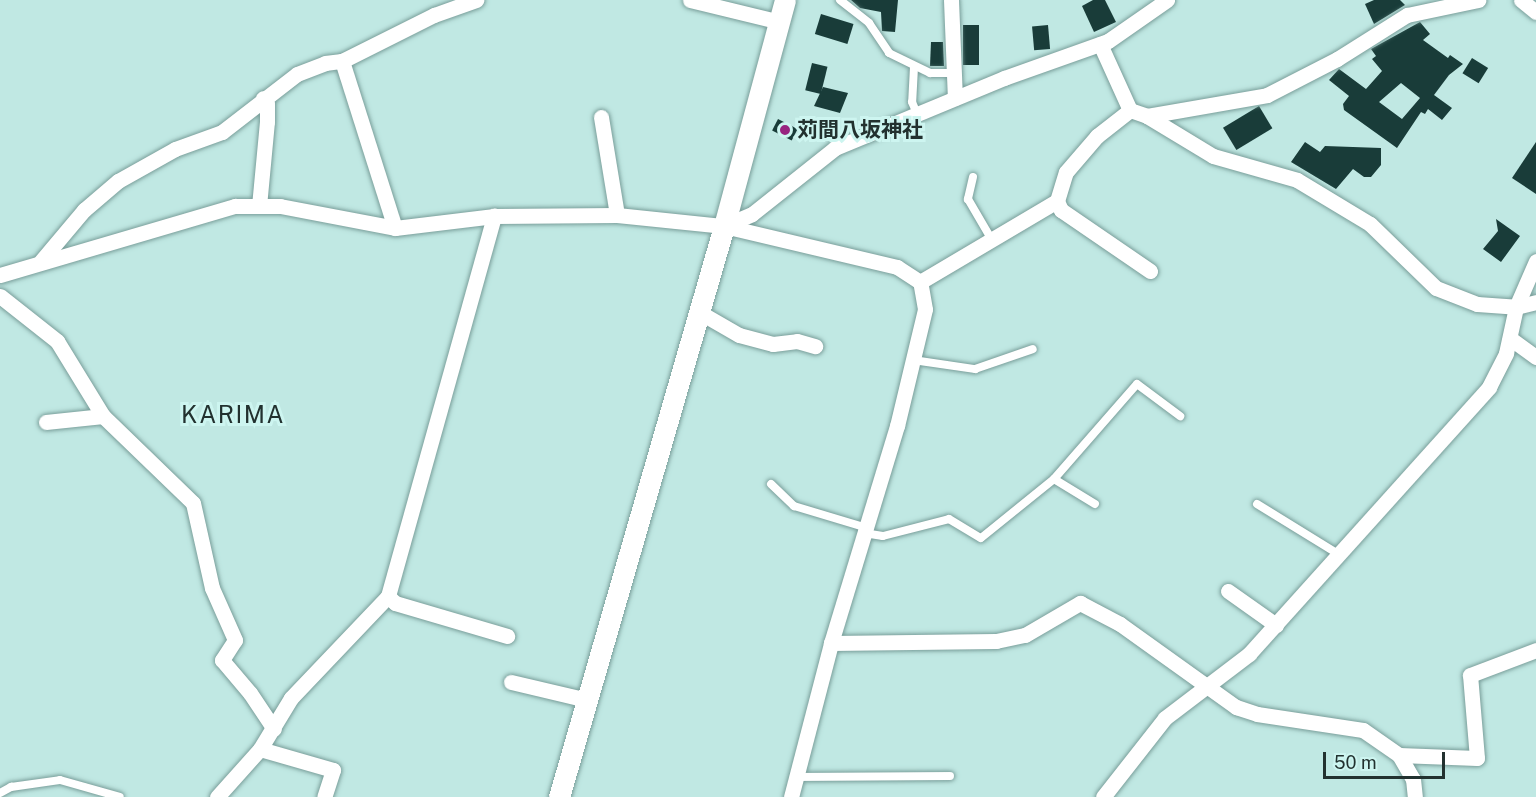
<!DOCTYPE html>
<meta charset="utf-8">
<style>
body{margin:0}
#map{position:relative;width:1536px;height:797px;overflow:hidden;background:#c0e8e3;font-family:"Public Sans","Noto Sans JP",sans-serif}
div>[style]{position:absolute}
.building>*{inset:0;background:#193c39;transform-origin:0 0}
.roads{filter:drop-shadow(0 0 2px #799e9a) drop-shadow(0 0 2px #799e9a)}
.lane>*{height:8px;margin:-4px;padding:0 4px;transform-origin:4px;border-radius:4px;background:#fff}
.street>*{height:15px;margin:-7.5px;padding:0 7.5px;transform-origin:7.5px;border-radius:7.5px;background:#fff}
.secondary>*{height:21px;margin:-10.5px;padding:0 10.5px;transform-origin:10.5px;border-radius:10.5px;background:#fff}
.dots>*{width:16px;height:16px;translate:-50% -50%;box-sizing:border-box;border:3px solid #cdf5f0;border-radius:50%}
span{translate:-50% -50%;white-space:nowrap;text-align:center;line-height:1.15;-webkit-text-stroke:6px #cdf5f0;paint-order:stroke}
.poi-label{font-size:21px;color:#22312f;font-weight:700}
.left{translate:0 -50%;text-align:left}
.quarter-label{font-size:24px;color:#22312f;letter-spacing:1.5px}
.scale{position:absolute;left:1323px;top:752px;width:122px;height:27px;box-sizing:border-box;border:3px solid #22312f;border-top:0;padding-left:8px;font-size:18px;line-height:21px;white-space:nowrap;color:#22312f;-webkit-text-stroke:4px #cdf5f0;paint-order:stroke}
</style>
<div id="map">
<div class="building">
<div style="clip-path:polygon(851px 0,898px 0,895px 32px,882px 31px,881px 12px,860px 8px)"></div>
<div style="clip-path:polygon(1093px 0,1105px 0,1116px 22px,1094px 32px,1082px 6px)"></div>
<div style="clip-path:polygon(1374px 0,1400px 0,1405px 5px,1374px 24px,1365px 4px)"></div>
<div style="left:821px;top:14px;width:34px;height:21px;rotate:17deg"></div>
<div style="clip-path:polygon(evenodd,1420px 22px,1430px 34px,1423px 40px,1448px 58px,1450px 55px,1463px 64px,1449px 75px,1434px 95px,1452px 108px,1442px 120px,1428px 109px,1425px 114px,1421px 112px,1397px 148px,1344px 110px,1343px 104px,1349px 96px,1329px 80px,1339px 69px,1366px 89px,1382px 71px,1372px 59px,1376px 56px,1371px 49px,1420px 22px,1401px 83px,1420px 98px,1402px 119px,1379px 102px,1401px 83px)"></div>
<div style="left:963px;top:25px;width:16px;height:40px"></div>
<div style="left:1048px;top:25px;width:24px;height:16px;rotate:85deg"></div>
<div style="clip-path:polygon(931px 42px,943px 42px,944px 66px,930px 66px)"></div>
<div style="left:1472px;top:58px;width:19px;height:18px;rotate:32deg"></div>
<div style="left:812px;top:63px;width:16px;height:28px;rotate:14deg"></div>
<div style="clip-path:polygon(823px 87px,848px 93px,840px 113px,814px 106px)"></div>
<div style="left:1259px;top:106px;width:26px;height:42px;rotate:59deg"></div>
<div style="left:778px;top:119px;width:22px;height:13px;rotate:27deg"></div>
<div style="clip-path:polygon(1305px 142px,1320px 152px,1325px 146px,1381px 148px,1381px 165px,1371px 177px,1364px 177px,1353px 169px,1336px 189px,1291px 162px)"></div>
<div style="clip-path:polygon(1536px 142px,1536px 194px,1512px 178px)"></div>
<div style="clip-path:polygon(1496px 219px,1520px 236px,1501px 262px,1483px 249px,1498px 231px)"></div>
</div>
<div class="roads">
<div class="lane">
<div style="left:840px;top:0;width:37px;rotate:38deg"></div>
<div style="left:869px;top:23px;width:36px;rotate:56deg"></div>
<div style="left:889px;top:53px;width:46px;rotate:26deg"></div>
<div style="left:930px;top:73px;width:23px"></div>
<div style="left:914px;top:67px;width:35px;rotate:93deg"></div>
<div style="left:912px;top:102px;width:13px;rotate:67deg"></div>
<div style="left:973px;top:177px;width:23px;rotate:103deg"></div>
<div style="left:968px;top:199px;width:48px;rotate:59.7deg"></div>
<div style="left:913px;top:360px;width:63px;rotate:8.3deg"></div>
<div style="left:975px;top:369px;width:61px;rotate:-19deg"></div>
<div style="left:1054px;top:479px;width:126px;rotate:-48.9deg"></div>
<div style="left:1137px;top:384px;width:54px;rotate:36.7deg"></div>
<div style="left:771px;top:484px;width:32px;rotate:44deg"></div>
<div style="left:794px;top:506px;width:73px;rotate:16.7deg"></div>
<div style="left:1257px;top:504px;width:97px;rotate:31.6deg"></div>
<div style="left:864px;top:533px;width:19px;rotate:9deg"></div>
<div style="left:883px;top:536px;width:68px;rotate:-14.4deg"></div>
<div style="left:949px;top:519px;width:37px;rotate:31deg"></div>
<div style="left:981px;top:538px;width:94px;rotate:-38.9deg"></div>
<div style="left:1054px;top:479px;width:48px;rotate:31.4deg"></div>
<div style="left:796px;top:777px;width:154px;rotate:-0.4deg"></div>
<div style="left:0;top:793px;width:13px;rotate:-29deg"></div>
<div style="left:11px;top:787px;width:49px;rotate:-8.1deg"></div>
<div style="left:60px;top:780px;width:62px;rotate:15.8deg"></div>
</div>
<div class="street">
<div style="left:690px;top:0;width:93px;rotate:13.7deg"></div>
<div style="left:951px;top:0;width:98px;rotate:87.7deg"></div>
<div style="left:1521px;top:0;width:19px;rotate:39deg"></div>
<div style="left:1100px;top:44px;width:72px;rotate:65.6deg"></div>
<div style="left:342px;top:61px;width:175px;rotate:72.4deg"></div>
<div style="left:1147px;top:116px;width:77px;rotate:31.2deg"></div>
<div style="left:1213px;top:156px;width:87px;rotate:15.9deg"></div>
<div style="left:1297px;top:180px;width:85px;rotate:31.1deg"></div>
<div style="left:1370px;top:224px;width:92px;rotate:44.1deg"></div>
<div style="left:1436px;top:288px;width:44px;rotate:21.3deg"></div>
<div style="left:1477px;top:304px;width:39px;rotate:4deg"></div>
<div style="left:1516px;top:307px;width:21px;rotate:-14deg"></div>
<div style="left:601px;top:117px;width:99px;rotate:80.7deg"></div>
<div style="left:1057px;top:201px;width:10px;rotate:66deg"></div>
<div style="left:1061px;top:210px;width:108px;rotate:34.4deg"></div>
<div style="left:259px;top:206px;width:84px;rotate:-84.6deg"></div>
<div style="left:267px;top:122px;width:18px;rotate:-90deg"></div>
<div style="left:267px;top:104px;width:7px;rotate:-124deg"></div>
<div style="left:724px;top:226px;width:30px;rotate:-23deg"></div>
<div style="left:752px;top:214px;width:106px;rotate:-38.5deg"></div>
<div style="left:835px;top:148px;width:183px;rotate:-22.5deg"></div>
<div style="left:1004px;top:78px;width:110px;rotate:-19.6deg"></div>
<div style="left:1108px;top:41px;width:72px;rotate:-34.8deg"></div>
<div style="left:41px;top:261px;width:67px;rotate:-49.9deg"></div>
<div style="left:84px;top:210px;width:45px;rotate:-40.5deg"></div>
<div style="left:118px;top:181px;width:65px;rotate:-29.3deg"></div>
<div style="left:175px;top:149px;width:50px;rotate:-19.9deg"></div>
<div style="left:222px;top:132px;width:95px;rotate:-37.7deg"></div>
<div style="left:297px;top:74px;width:30px;rotate:-21deg"></div>
<div style="left:325px;top:63px;width:17px;rotate:-7deg"></div>
<div style="left:342px;top:61px;width:103px;rotate:-26.6deg"></div>
<div style="left:434px;top:15px;width:45px;rotate:-19.7deg"></div>
<div style="left:0;top:275px;width:245px;rotate:-16.4deg"></div>
<div style="left:235px;top:206px;width:45px"></div>
<div style="left:280px;top:206px;width:117px;rotate:10.8deg"></div>
<div style="left:395px;top:228px;width:100px;rotate:-6.9deg"></div>
<div style="left:494px;top:216px;width:123px;rotate:-0.5deg"></div>
<div style="left:617px;top:215px;width:108px;rotate:5.9deg"></div>
<div style="left:724px;top:226px;width:178px;rotate:13.3deg"></div>
<div style="left:897px;top:267px;width:27px;rotate:33deg"></div>
<div style="left:920px;top:282px;width:159px;rotate:-30.6deg"></div>
<div style="left:1057px;top:201px;width:30px;rotate:-73deg"></div>
<div style="left:1066px;top:172px;width:48px;rotate:-49.3deg"></div>
<div style="left:1097px;top:136px;width:42px;rotate:-38.2deg"></div>
<div style="left:1130px;top:110px;width:18px;rotate:19deg"></div>
<div style="left:1147px;top:116px;width:122px;rotate:-9.9deg"></div>
<div style="left:1267px;top:95px;width:79px;rotate:-27.2deg"></div>
<div style="left:1337px;top:59px;width:83px;rotate:-32.2deg"></div>
<div style="left:1407px;top:15px;width:73px;rotate:-11.9deg"></div>
<div style="left:0;top:296px;width:73px;rotate:38.3deg"></div>
<div style="left:57px;top:341px;width:88px;rotate:58.5deg"></div>
<div style="left:103px;top:416px;width:125px;rotate:44deg"></div>
<div style="left:193px;top:503px;width:87px;rotate:77.4deg"></div>
<div style="left:212px;top:588px;width:57px;rotate:66.1deg"></div>
<div style="left:235px;top:640px;width:24px;rotate:123deg"></div>
<div style="left:222px;top:660px;width:43px;rotate:49.7deg"></div>
<div style="left:250px;top:693px;width:43px;rotate:56.3deg"></div>
<div style="left:699px;top:312px;width:46px;rotate:29.9deg"></div>
<div style="left:739px;top:335px;width:35px;rotate:15deg"></div>
<div style="left:773px;top:344px;width:24px;rotate:-7deg"></div>
<div style="left:797px;top:341px;width:19px;rotate:16deg"></div>
<div style="left:1511px;top:339px;width:31px;rotate:36deg"></div>
<div style="left:46px;top:422px;width:57px;rotate:-6deg"></div>
<div style="left:1228px;top:591px;width:59px;rotate:35.3deg"></div>
<div style="left:388px;top:596px;width:10px;rotate:45deg"></div>
<div style="left:395px;top:603px;width:117px;rotate:16.4deg"></div>
<div style="left:831px;top:643px;width:165px;rotate:-0.7deg"></div>
<div style="left:996px;top:641px;width:30px;rotate:-12deg"></div>
<div style="left:1025px;top:635px;width:64px;rotate:-30.2deg"></div>
<div style="left:1080px;top:603px;width:45px;rotate:27.7deg"></div>
<div style="left:1120px;top:624px;width:143px;rotate:35.6deg"></div>
<div style="left:1236px;top:707px;width:22px;rotate:18deg"></div>
<div style="left:1257px;top:714px;width:107px;rotate:8.6deg"></div>
<div style="left:1363px;top:730px;width:44px;rotate:34.8deg"></div>
<div style="left:1399px;top:755px;width:28px;rotate:60deg"></div>
<div style="left:1413px;top:779px;width:18px;rotate:84deg"></div>
<div style="left:511px;top:682px;width:78px;rotate:13.3deg"></div>
<div style="left:260px;top:749px;width:76px;rotate:16deg"></div>
<div style="left:333px;top:770px;width:28px;rotate:108deg"></div>
<div style="left:1399px;top:755px;width:78px;rotate:2.2deg"></div>
<div style="left:1477px;top:758px;width:83px;rotate:-94.8deg"></div>
<div style="left:1470px;top:675px;width:71px;rotate:-20.7deg"></div>
<div style="left:217px;top:797px;width:64px;rotate:-48.1deg"></div>
<div style="left:260px;top:749px;width:60px;rotate:-58.7deg"></div>
<div style="left:291px;top:698px;width:141px;rotate:-46.4deg"></div>
<div style="left:388px;top:596px;width:395px;rotate:-74.4deg"></div>
<div style="left:791px;top:797px;width:159px;rotate:-75.4deg"></div>
<div style="left:831px;top:643px;width:227px;rotate:-73.1deg"></div>
<div style="left:897px;top:426px;width:120px;rotate:-76.5deg"></div>
<div style="left:925px;top:309px;width:27px;rotate:-100deg"></div>
<div style="left:1103px;top:797px;width:100px;rotate:-51.9deg"></div>
<div style="left:1165px;top:718px;width:106px;rotate:-37.3deg"></div>
<div style="left:1249px;top:654px;width:359px;rotate:-48deg"></div>
<div style="left:1489px;top:387px;width:38px;rotate:-63deg"></div>
<div style="left:1506px;top:353px;width:47px;rotate:-77.7deg"></div>
<div style="left:1516px;top:307px;width:50px;rotate:-66.5deg"></div>
</div>
<div class="secondary">
<div style="left:559px;top:797px;width:594px;rotate:-73.88deg"></div>
<div style="left:724px;top:226px;width:234px;rotate:-74.9deg"></div>
</div>
</div>
<div class="dots">
<div style="left:785px;top:130px;background:#982480"></div>
</div>
<div class="poi-label">
<span class="left" style="left:797px;top:130px">苅間八坂神社</span>
</div>
<div class="quarter-label">
<span style="left:233px;top:415px">KARIMA</span>
</div>
<div class="scale">50 m</div>
</div>
